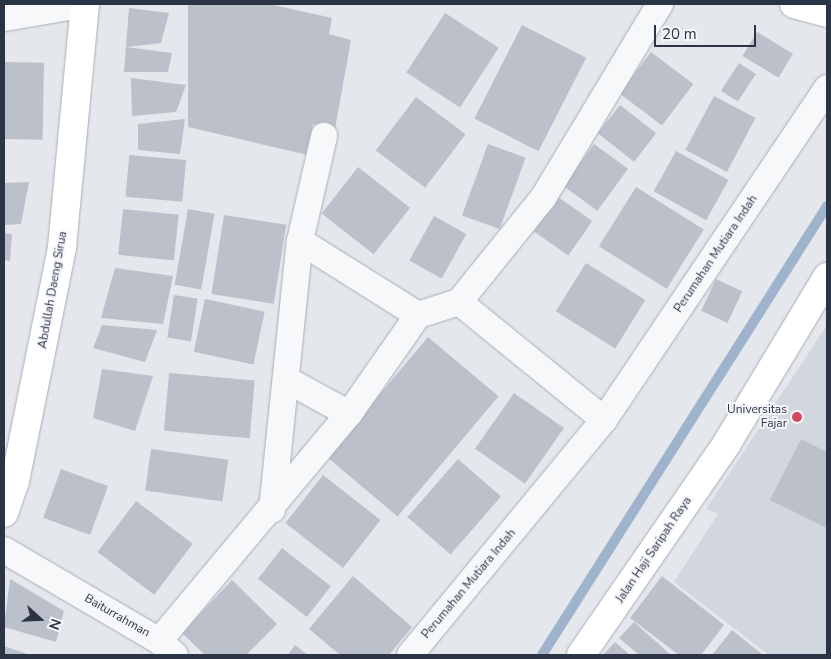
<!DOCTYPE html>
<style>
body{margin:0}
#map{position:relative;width:831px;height:659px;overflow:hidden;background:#e4e7ec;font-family:"Nunito Sans",sans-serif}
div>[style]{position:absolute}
.built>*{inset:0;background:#d2d6de}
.stream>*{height:10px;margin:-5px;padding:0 5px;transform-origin:5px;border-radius:5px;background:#9fb4cc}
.building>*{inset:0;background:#bbc0ca;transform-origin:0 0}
.roads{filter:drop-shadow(0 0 1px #a9aeb7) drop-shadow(0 0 1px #a9aeb7)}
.minor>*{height:26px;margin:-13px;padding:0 13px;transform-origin:13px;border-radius:13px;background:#f7f8fa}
.secondary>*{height:28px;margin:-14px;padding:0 14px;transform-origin:14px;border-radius:14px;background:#fff}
.dots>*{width:14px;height:14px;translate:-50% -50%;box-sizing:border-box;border:2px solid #f4f6f9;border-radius:50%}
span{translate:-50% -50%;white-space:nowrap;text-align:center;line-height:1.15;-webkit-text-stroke:4px #f4f6f9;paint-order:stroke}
.street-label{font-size:12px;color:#2b3445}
.poi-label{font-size:12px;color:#2b3445}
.right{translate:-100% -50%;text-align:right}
.frame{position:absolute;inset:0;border:5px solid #2b3445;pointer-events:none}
.north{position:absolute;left:15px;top:594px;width:50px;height:50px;-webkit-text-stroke:4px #f4f6f9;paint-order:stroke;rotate:110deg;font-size:14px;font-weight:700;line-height:20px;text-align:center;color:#2b3445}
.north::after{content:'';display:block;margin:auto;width:18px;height:22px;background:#2b3445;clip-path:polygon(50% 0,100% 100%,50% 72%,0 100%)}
.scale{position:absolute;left:654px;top:25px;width:102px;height:22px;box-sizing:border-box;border:2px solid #2b3445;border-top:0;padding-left:6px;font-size:15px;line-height:18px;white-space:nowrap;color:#2b3445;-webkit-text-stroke:4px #f4f6f9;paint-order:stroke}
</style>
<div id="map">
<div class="built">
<div style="clip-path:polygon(827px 325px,827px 655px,769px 655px,674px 582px,718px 514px,706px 509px)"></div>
</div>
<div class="stream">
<div style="left:542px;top:655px;width:532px;rotate:-57.59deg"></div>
</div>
<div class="building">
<div style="clip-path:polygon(188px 4px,269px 4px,332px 18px,329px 34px,351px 40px,335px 129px,313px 124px,308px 155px,188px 127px)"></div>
<div style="clip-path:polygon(129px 8px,169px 13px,161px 43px,126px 47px,172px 53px,168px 72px,124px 72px)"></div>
<div style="left:445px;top:13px;width:64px;height:71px;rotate:33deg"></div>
<div style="left:522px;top:25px;width:72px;height:105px;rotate:27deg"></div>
<div style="left:757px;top:32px;width:42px;height:28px;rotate:31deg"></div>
<div style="left:651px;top:52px;width:53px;height:52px;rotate:37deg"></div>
<div style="left:4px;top:62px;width:40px;height:77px;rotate:1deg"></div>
<div style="left:739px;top:63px;width:20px;height:33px;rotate:33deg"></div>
<div style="clip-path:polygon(131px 78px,186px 85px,176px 112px,132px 116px)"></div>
<div style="left:714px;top:96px;width:47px;height:61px;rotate:28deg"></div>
<div style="left:416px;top:97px;width:62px;height:67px;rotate:37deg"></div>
<div style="left:620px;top:105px;width:46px;height:36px;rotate:38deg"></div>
<div style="clip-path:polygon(185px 119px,180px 154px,138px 150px,138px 124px)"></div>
<div style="left:488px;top:144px;width:40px;height:76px;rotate:20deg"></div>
<div style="left:594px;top:144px;width:42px;height:52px;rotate:36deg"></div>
<div style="left:676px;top:151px;width:60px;height:46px;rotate:29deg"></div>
<div style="left:186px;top:160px;width:42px;height:57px;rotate:95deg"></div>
<div style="left:358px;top:167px;width:66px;height:59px;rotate:38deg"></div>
<div style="clip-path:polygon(29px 182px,21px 224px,4px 225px,4px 183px)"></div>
<div style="left:636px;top:187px;width:80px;height:70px;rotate:32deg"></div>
<div style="left:558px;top:197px;width:42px;height:42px;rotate:35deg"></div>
<div style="left:123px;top:209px;width:56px;height:46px;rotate:6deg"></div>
<div style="left:188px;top:209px;width:27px;height:77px;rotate:10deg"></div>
<div style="left:224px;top:215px;width:63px;height:80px;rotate:9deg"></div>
<div style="left:434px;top:216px;width:37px;height:51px;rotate:29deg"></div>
<div style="clip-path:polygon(4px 233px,12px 234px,10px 261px,4px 260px)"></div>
<div style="left:586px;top:263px;width:70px;height:57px;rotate:32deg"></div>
<div style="clip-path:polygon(115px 268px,173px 276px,163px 324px,101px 318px)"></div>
<div style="left:716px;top:279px;width:29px;height:35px;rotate:25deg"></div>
<div style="left:174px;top:295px;width:24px;height:43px;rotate:9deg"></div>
<div style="left:205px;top:299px;width:61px;height:54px;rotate:12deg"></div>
<div style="clip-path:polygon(102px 325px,157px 330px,145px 362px,93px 348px)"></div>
<div style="left:428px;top:337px;width:92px;height:157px;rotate:40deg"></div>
<div style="clip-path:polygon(102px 369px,153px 376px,135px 431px,93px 418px)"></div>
<div style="left:169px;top:373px;width:86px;height:58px;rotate:5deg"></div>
<div style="left:514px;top:393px;width:61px;height:68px;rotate:35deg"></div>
<div style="clip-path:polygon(801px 439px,827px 452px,827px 528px,770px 500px)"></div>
<div style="left:151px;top:449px;width:78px;height:42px;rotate:8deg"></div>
<div style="left:458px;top:459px;width:57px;height:77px;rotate:41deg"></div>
<div style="left:61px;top:469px;width:50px;height:52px;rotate:20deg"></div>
<div style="left:323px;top:475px;width:73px;height:61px;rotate:38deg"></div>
<div style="left:136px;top:501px;width:71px;height:64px;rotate:37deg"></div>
<div style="left:282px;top:548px;width:62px;height:39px;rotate:38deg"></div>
<div style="clip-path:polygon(353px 576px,412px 627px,389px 655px,340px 655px,309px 629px)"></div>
<div style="clip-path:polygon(662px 576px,724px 625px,701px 655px,679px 655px,630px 618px)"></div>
<div style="clip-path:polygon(10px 579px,64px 611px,56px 642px,4px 627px)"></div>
<div style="clip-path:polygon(232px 580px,277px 624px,246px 655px,205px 655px,182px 633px)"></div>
<div style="clip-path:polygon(634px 622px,671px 655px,639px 655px,619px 638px)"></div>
<div style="clip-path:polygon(732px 630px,763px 655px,712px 655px)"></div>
<div style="clip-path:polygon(615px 642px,630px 655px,603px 655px)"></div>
<div style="clip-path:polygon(295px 645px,308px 655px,288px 655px)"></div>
<div style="clip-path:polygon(4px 646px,30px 655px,4px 655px)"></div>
</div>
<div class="roads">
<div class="minor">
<div style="left:4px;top:18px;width:82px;rotate:-9.8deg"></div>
<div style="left:300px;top:241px;width:108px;rotate:-77.1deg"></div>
<div style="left:459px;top:302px;width:134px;rotate:-51.1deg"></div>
<div style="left:543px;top:198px;width:227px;rotate:-58.9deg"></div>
<div style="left:289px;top:381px;width:68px;rotate:28.8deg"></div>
<div style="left:272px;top:510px;width:270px;rotate:-84.1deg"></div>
<div style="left:300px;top:241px;width:139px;rotate:32.1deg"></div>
<div style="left:4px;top:550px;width:180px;rotate:30.4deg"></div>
<div style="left:159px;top:641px;width:21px;rotate:41deg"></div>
<div style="left:159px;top:641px;width:296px;rotate:-50.1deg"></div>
<div style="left:349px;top:414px;width:121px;rotate:-55.1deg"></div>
<div style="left:418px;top:315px;width:43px;rotate:-17.6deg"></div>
<div style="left:459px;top:302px;width:187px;rotate:39.1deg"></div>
<div style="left:410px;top:655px;width:305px;rotate:-50.5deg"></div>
<div style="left:604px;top:420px;width:400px;rotate:-56.1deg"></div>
</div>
<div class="secondary">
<div style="left:794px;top:4px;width:34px;rotate:15deg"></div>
<div style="left:4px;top:513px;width:34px;rotate:-71deg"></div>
<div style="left:15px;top:481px;width:239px;rotate:-78.6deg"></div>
<div style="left:62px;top:247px;width:244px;rotate:-84.6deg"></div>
<div style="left:581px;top:655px;width:257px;rotate:-55.4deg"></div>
<div style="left:727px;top:443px;width:194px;rotate:-58.9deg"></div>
</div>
</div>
<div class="dots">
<div style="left:797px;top:417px;background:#d1495b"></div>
</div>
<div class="street-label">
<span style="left:716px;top:254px;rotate:-56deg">Perumahan Mutiara Indah</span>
<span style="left:53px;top:290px;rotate:-80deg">Abdullah Daeng Sirua</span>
<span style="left:654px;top:550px;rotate:-56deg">Jalan Haji Saripah Raya</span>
<span style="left:469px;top:584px;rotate:-50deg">Perumahan Mutiara Indah</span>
<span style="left:117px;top:616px;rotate:30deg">Baiturrahman</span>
</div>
<div class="poi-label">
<span class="right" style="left:787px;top:417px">Universitas<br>Fajar</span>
</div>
<div class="frame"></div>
<div class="north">N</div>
<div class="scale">20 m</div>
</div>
